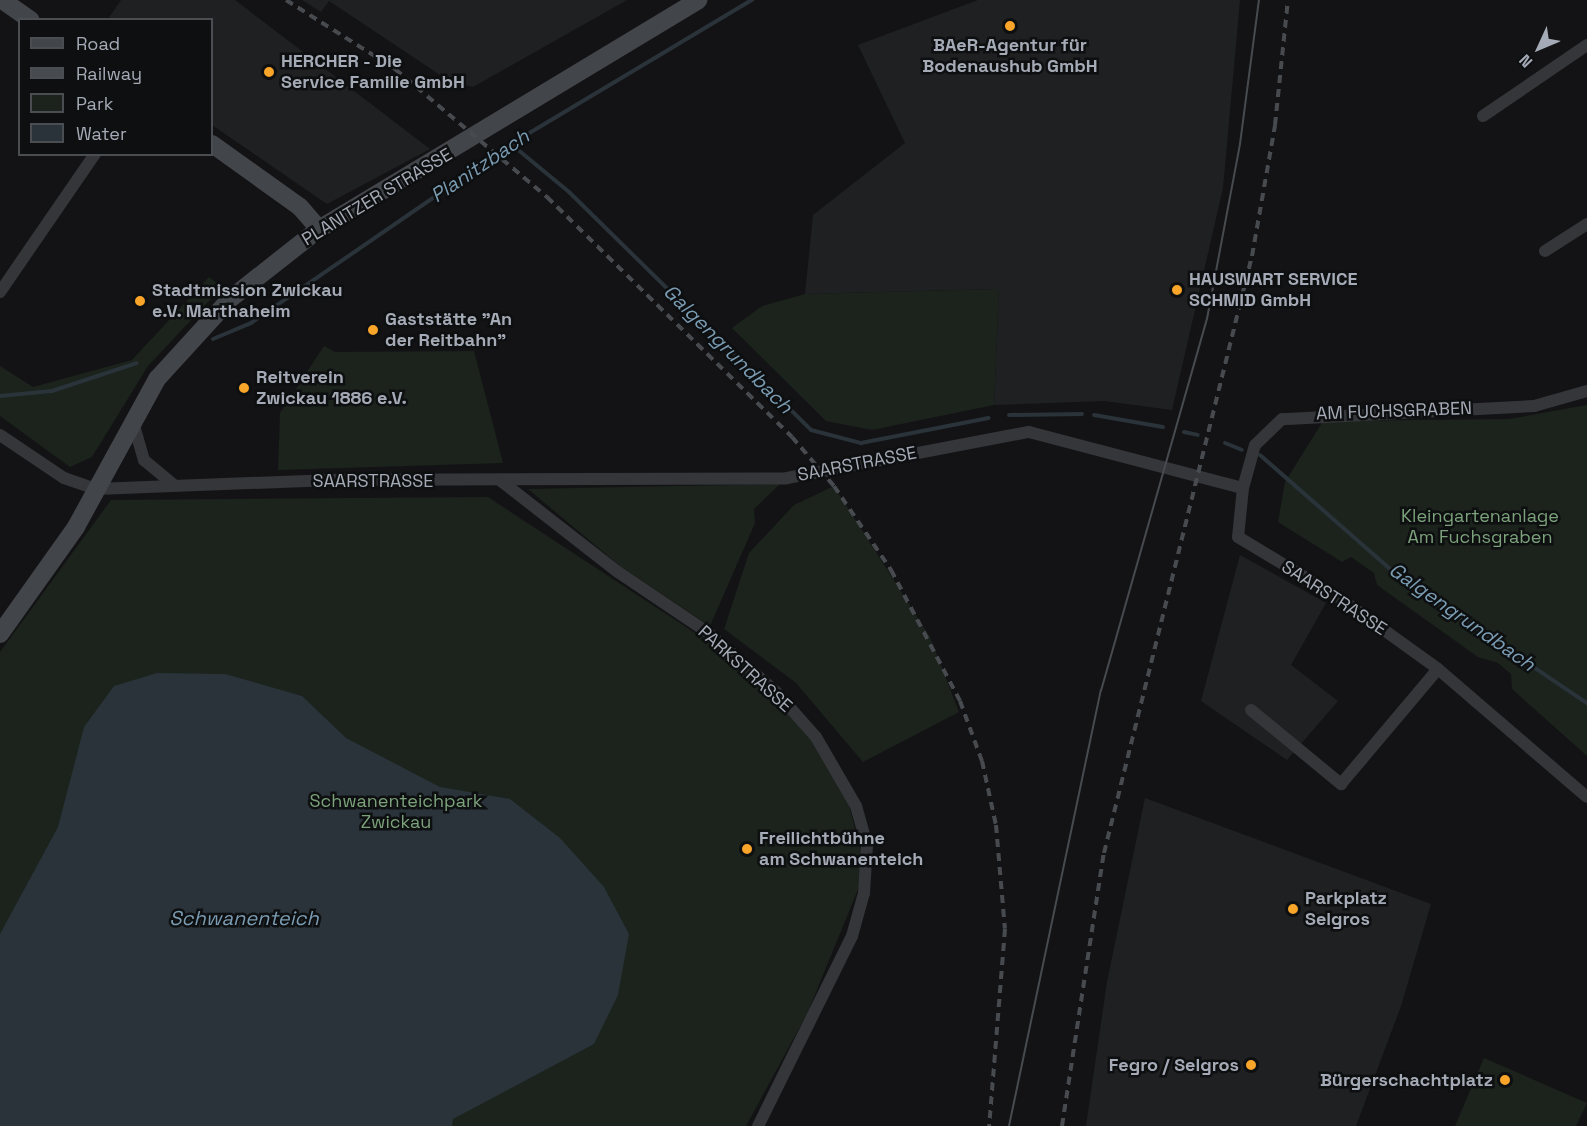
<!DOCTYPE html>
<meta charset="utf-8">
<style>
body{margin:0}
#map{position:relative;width:1587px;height:1126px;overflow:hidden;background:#131315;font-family:"Space Grotesk",sans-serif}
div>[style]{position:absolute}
.built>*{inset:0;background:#1f2022}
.green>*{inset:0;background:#1b231c}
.water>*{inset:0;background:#293339}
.stream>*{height:4px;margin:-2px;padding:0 2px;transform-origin:2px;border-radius:2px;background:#293339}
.street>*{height:12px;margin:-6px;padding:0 6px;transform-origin:6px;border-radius:6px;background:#34363a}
.secondary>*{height:18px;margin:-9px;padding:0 9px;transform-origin:9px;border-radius:9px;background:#42454a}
.tram>*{height:1.5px;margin:-0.75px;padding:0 0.75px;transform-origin:0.75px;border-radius:0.75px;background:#474a4f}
.rail>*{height:4px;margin-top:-2px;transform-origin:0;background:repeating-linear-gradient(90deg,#474a4f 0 8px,transparent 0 14px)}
.dots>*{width:16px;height:16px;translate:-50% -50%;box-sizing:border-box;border:3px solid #0e0f10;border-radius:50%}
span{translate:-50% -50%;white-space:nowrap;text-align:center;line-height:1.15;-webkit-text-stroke:5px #0e0f10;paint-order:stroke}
.poi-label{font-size:18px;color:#a5abb6;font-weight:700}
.left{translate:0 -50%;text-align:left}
.right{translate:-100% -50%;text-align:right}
.street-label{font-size:18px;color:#a5abb6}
.park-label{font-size:18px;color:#7ba27b}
.water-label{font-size:20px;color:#7a9cb3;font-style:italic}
.legend{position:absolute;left:18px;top:18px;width:195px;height:138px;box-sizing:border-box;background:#0e0f10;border:2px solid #4a4d52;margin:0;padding:8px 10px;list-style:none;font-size:18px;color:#a5abb6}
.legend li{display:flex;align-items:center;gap:12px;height:30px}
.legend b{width:30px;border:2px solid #4a4d52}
.north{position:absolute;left:1509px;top:18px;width:60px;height:60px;-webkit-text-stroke:4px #0e0f10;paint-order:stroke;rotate:226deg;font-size:16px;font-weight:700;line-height:24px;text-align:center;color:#a5abb6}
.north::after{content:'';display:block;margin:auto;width:21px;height:27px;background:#a5abb6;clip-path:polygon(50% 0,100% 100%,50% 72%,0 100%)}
</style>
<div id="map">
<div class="built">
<div style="clip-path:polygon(121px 0,235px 0,430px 149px,327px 204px,212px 125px,212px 20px,108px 19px)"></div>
<div style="clip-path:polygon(302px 0,627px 0,473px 87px,449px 81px,329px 1px,321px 12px)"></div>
<div style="clip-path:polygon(978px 0,1240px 0,1223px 188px,1172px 410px,1104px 401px,994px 405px,999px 289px,805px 294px,813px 215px,905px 143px,858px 45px)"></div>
<div style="clip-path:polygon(1240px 555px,1326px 603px,1291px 665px,1338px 701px,1287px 760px,1201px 701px)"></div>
<div style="clip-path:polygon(1145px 798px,1431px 904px,1401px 1006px,1356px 1126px,1086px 1126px,1107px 982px)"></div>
</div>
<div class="green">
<div style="clip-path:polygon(209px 277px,222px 287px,148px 366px,92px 457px,70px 467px,0 416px,0 366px,33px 387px,132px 360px)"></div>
<div style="clip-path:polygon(999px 289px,994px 405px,872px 430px,826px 421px,732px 328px,762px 306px,805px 294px)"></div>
<div style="clip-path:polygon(324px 346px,335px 352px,474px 351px,503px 463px,278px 470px,280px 413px)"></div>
<div style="clip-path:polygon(1587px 405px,1587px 756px,1512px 689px,1511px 674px,1498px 663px,1478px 657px,1377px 585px,1374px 573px,1351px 557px,1342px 562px,1278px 522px,1285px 482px,1323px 421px,1509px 419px)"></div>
<div style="clip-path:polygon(780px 484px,754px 509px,755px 523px,710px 626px,620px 566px,528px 489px)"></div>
<div style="clip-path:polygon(834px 486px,930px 637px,959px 712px,863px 762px,796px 683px,724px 629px,749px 553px,794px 505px)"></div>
<div style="clip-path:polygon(488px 497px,712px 644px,771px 691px,810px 733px,846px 794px,862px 855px,859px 887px,807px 1014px,746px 1126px,0 1126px,0 652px,111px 500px)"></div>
<div style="clip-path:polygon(1484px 1058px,1587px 1103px,1576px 1126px,1455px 1126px)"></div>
</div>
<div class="water">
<div style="clip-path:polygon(157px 673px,225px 674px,302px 696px,346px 738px,440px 787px,510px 799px,560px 838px,604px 887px,629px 934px,618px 995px,594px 1044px,453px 1119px,452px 1126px,0 1126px,0 934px,58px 827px,84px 727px,114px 686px)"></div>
</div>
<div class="stream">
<div style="left:511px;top:144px;width:75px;rotate:39.6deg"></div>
<div style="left:569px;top:192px;width:339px;rotate:44.5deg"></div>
<div style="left:811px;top:430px;width:52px;rotate:14.6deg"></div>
<div style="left:861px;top:443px;width:130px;rotate:-11.1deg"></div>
<div style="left:213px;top:339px;width:41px;rotate:-22.8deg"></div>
<div style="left:251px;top:323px;width:316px;rotate:-34.5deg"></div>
<div style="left:511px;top:144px;width:281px;rotate:-30.9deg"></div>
<div style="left:0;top:396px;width:52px;rotate:-5.5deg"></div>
<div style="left:52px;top:391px;width:89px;rotate:-18.2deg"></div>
<div style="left:1009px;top:415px;width:73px;rotate:-0.8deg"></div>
<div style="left:1094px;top:415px;width:70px;rotate:9.9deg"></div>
<div style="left:1184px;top:432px;width:14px;rotate:12deg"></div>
<div style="left:1225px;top:443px;width:18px;rotate:22deg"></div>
<div style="left:1260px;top:455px;width:182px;rotate:41.2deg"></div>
<div style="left:1397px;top:575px;width:229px;rotate:34deg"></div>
</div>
<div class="street">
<div style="left:1483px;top:116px;width:126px;rotate:-34.3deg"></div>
<div style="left:1545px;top:251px;width:50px;rotate:-32.7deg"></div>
<div style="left:0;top:292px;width:168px;rotate:-55.5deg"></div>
<div style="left:1587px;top:391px;width:55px;rotate:164.2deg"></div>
<div style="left:1534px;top:406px;width:252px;rotate:177deg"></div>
<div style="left:1282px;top:419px;width:37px;rotate:136deg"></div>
<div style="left:1255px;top:445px;width:45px;rotate:105.6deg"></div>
<div style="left:1243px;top:488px;width:49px;rotate:95.8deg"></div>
<div style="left:1238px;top:537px;width:120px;rotate:31deg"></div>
<div style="left:1341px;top:599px;width:120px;rotate:35.8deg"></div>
<div style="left:1438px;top:669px;width:196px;rotate:40.7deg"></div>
<div style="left:133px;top:422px;width:40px;rotate:74deg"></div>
<div style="left:144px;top:460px;width:40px;rotate:40deg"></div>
<div style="left:0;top:435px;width:77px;rotate:33.9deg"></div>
<div style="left:64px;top:478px;width:34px;rotate:19deg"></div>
<div style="left:96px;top:489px;width:231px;rotate:-2.2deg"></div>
<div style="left:327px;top:480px;width:460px;rotate:-0.2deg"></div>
<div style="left:787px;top:478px;width:246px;rotate:-10.8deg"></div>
<div style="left:1029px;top:432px;width:221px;rotate:14.7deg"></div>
<div style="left:501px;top:481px;width:148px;rotate:37.9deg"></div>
<div style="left:618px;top:572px;width:111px;rotate:34deg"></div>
<div style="left:710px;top:634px;width:88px;rotate:41.3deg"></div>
<div style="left:776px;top:692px;width:60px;rotate:48.4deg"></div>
<div style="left:816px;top:737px;width:80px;rotate:59.9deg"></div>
<div style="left:856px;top:806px;width:41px;rotate:74.2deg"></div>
<div style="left:867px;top:845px;width:48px;rotate:93.6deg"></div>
<div style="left:864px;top:893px;width:45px;rotate:105.6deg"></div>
<div style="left:852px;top:936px;width:212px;rotate:116.3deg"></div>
<div style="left:1251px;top:710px;width:117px;rotate:39.4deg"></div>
<div style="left:1341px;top:784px;width:150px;rotate:-49.9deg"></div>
</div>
<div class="secondary">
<div style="left:2px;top:0;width:35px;rotate:35deg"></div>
<div style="left:212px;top:144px;width:108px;rotate:35.6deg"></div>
<div style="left:300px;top:207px;width:29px;rotate:49deg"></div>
<div style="left:0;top:634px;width:131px;rotate:-54.6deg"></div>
<div style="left:76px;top:527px;width:169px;rotate:-61.3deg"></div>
<div style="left:157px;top:379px;width:108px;rotate:-47.6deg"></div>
<div style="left:230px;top:299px;width:113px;rotate:-38.2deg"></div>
<div style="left:319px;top:229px;width:443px;rotate:-31.1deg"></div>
</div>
<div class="tram">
<div style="left:1009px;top:1126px;width:445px;rotate:-78.1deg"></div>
<div style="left:1101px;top:691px;width:387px;rotate:-74.1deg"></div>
<div style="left:1207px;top:319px;width:178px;rotate:-79.3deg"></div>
<div style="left:1240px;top:144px;width:145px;rotate:-82.5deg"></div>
</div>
<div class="rail">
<div style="left:286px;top:0;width:129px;rotate:32.3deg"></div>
<div style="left:395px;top:69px;width:199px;rotate:40.1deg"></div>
<div style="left:547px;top:197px;width:343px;rotate:44.4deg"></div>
<div style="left:792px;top:437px;width:65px;rotate:49.4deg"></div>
<div style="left:834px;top:486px;width:102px;rotate:55.8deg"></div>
<div style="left:891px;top:570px;width:148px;rotate:62.2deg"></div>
<div style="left:960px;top:701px;width:64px;rotate:69.9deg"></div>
<div style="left:982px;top:761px;width:66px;rotate:77.7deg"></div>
<div style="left:996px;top:825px;width:104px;rotate:85.1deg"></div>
<div style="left:1005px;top:929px;width:198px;rotate:94.6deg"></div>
<div style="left:1062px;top:1126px;width:276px;rotate:-81.3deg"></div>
<div style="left:1104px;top:853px;width:615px;rotate:-76.08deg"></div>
<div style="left:1252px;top:256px;width:133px;rotate:-80deg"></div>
<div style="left:1275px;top:125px;width:126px;rotate:-84.1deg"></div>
</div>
<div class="dots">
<div style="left:1010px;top:26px;background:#f8a529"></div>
<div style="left:269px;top:72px;background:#f8a529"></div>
<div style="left:1177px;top:290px;background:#f8a529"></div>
<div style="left:140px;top:301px;background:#f8a529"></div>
<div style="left:373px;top:330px;background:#f8a529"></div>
<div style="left:244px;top:388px;background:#f8a529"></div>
<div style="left:747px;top:849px;background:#f8a529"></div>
<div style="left:1293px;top:909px;background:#f8a529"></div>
<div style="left:1251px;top:1065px;background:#f8a529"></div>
<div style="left:1505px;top:1080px;background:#f8a529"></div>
</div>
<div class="poi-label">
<span style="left:1010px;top:56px">BAeR-Agentur für<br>Bodenaushub GmbH</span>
<span class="left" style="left:281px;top:72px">HERCHER - Die<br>Service Familie GmbH</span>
<span class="left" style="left:1189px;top:290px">HAUSWART SERVICE<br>SCHMID GmbH</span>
<span class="left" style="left:152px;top:301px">Stadtmission Zwickau<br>e.V. Marthaheim</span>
<span class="left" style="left:385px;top:330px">Gaststätte "An<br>der Reitbahn"</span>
<span class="left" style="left:256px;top:388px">Reitverein<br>Zwickau 1886 e.V.</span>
<span class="left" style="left:759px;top:849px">Freilichtbühne<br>am Schwanenteich</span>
<span class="left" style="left:1305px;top:909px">Parkplatz<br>Selgros</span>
<span class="right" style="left:1239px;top:1065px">Fegro / Selgros</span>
<span class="right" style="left:1493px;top:1080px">Bürgerschachtplatz</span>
</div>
<div class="street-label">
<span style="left:377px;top:197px;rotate:-31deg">PLANITZER STRASSE</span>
<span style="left:1394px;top:411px;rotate:-2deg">AM FUCHSGRABEN</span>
<span style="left:857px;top:464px;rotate:-11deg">SAARSTRASSE</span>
<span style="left:373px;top:481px">SAARSTRASSE</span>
<span style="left:1334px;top:598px;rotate:33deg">SAARSTRASSE</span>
<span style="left:745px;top:669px;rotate:42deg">PARKSTRASSE</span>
</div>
<div class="park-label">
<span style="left:1480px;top:527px">Kleingartenanlage<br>Am Fuchsgraben</span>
<span style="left:396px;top:812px">Schwanenteichpark<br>Zwickau</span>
</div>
<div class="water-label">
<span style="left:480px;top:166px;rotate:-34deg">Planitzbach</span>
<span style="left:728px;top:349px;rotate:45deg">Galgengrundbach</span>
<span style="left:1462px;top:617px;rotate:35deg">Galgengrundbach</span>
<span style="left:244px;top:918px">Schwanenteich</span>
</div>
<ul class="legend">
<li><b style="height:8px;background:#42454a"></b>Road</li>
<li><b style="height:8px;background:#474a4f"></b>Railway</li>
<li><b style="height:16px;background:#1b231c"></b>Park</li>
<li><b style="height:16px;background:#293339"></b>Water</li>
</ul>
<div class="north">N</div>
</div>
